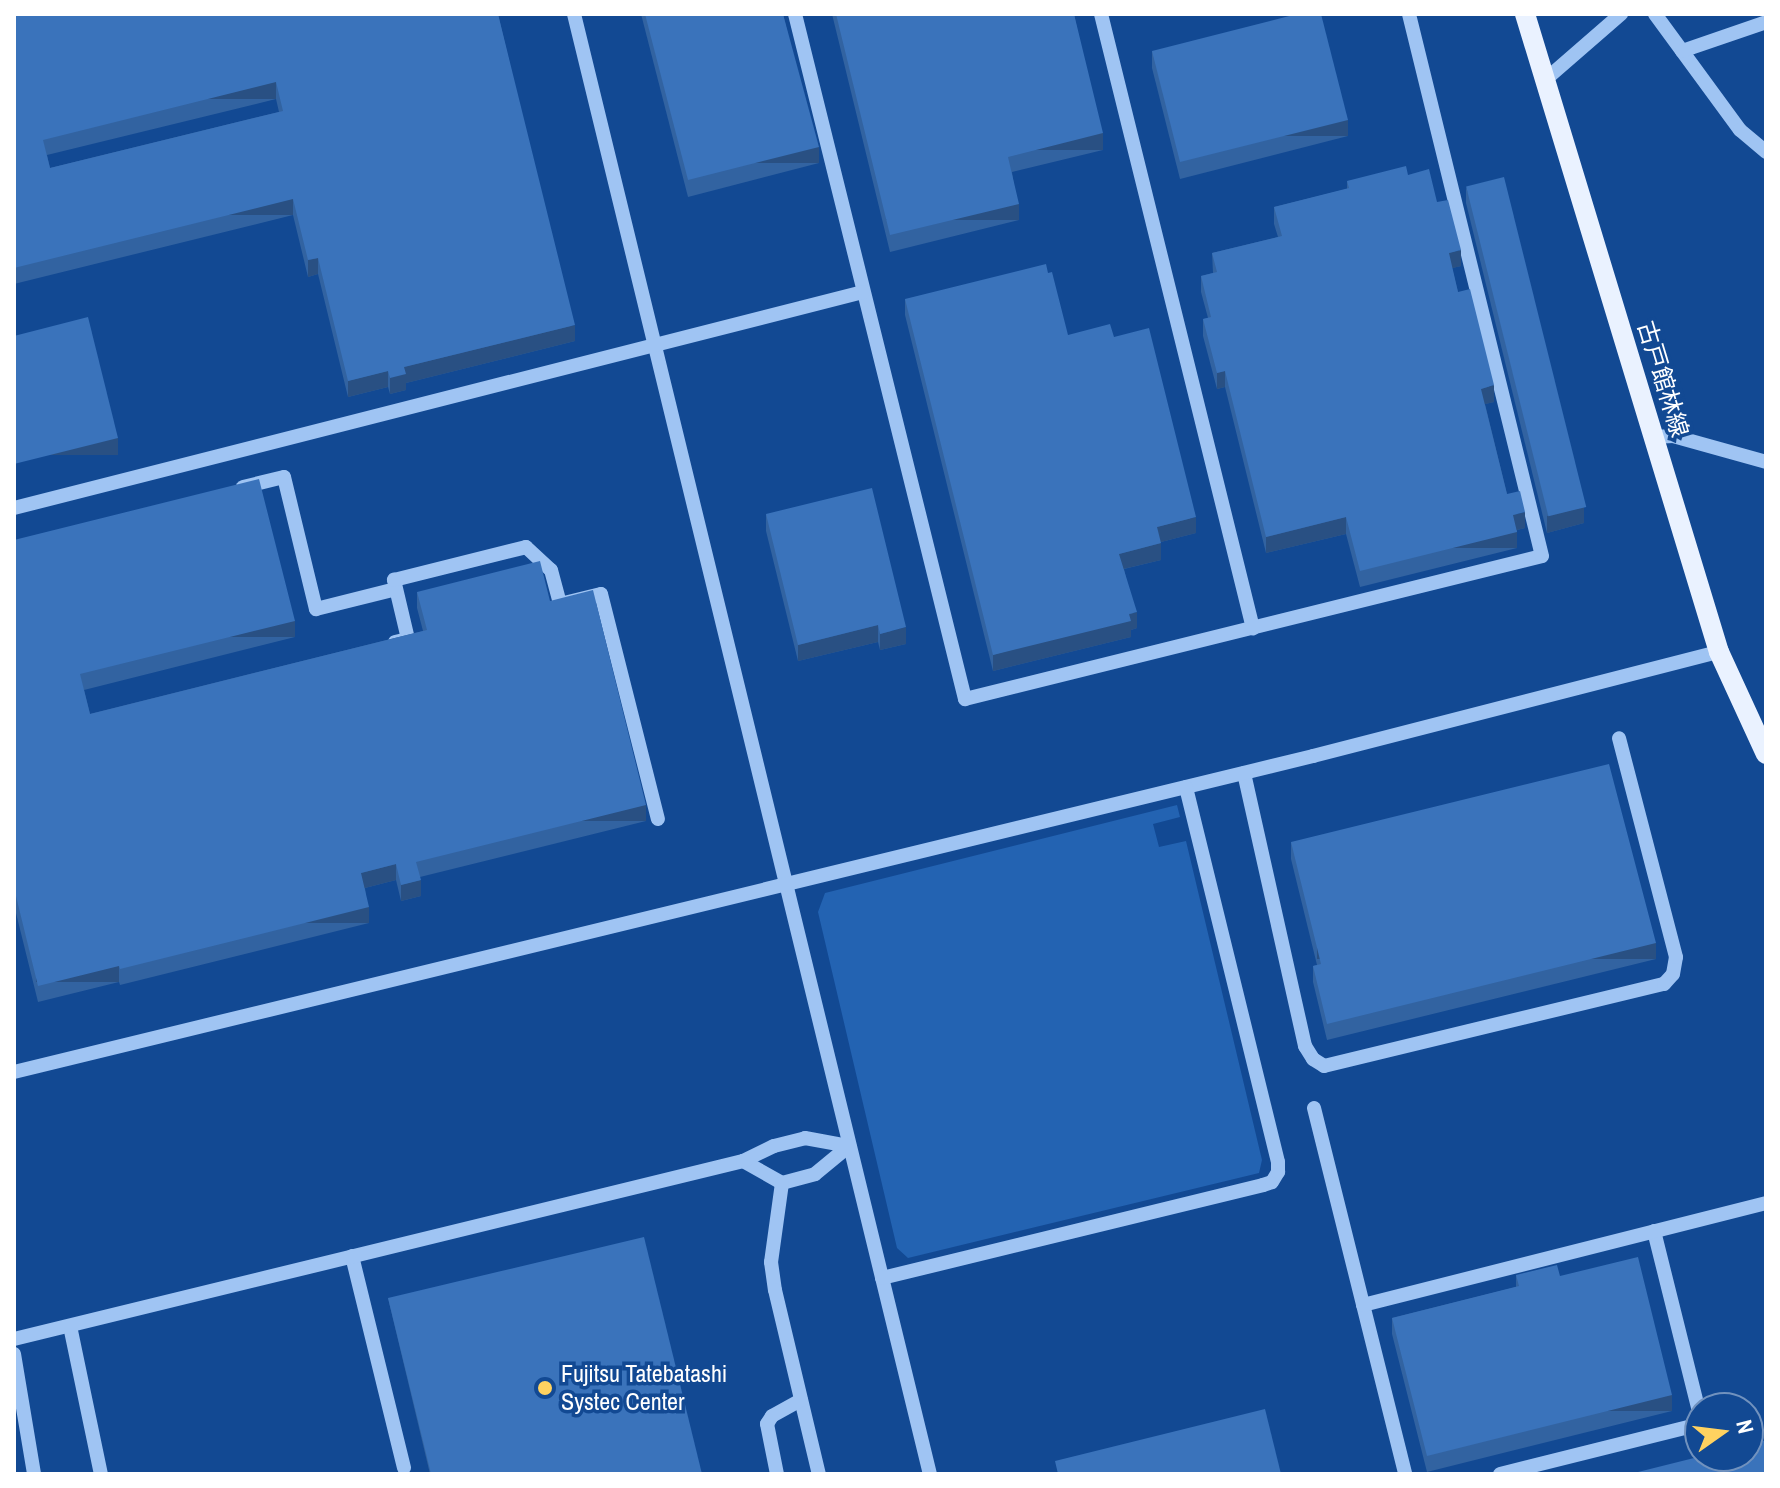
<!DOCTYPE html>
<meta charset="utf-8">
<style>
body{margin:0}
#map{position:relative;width:1780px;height:1488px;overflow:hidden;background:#124993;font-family:"Archivo Narrow","Noto Sans JP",sans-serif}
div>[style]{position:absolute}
.green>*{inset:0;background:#2363b2}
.minor>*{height:14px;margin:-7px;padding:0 7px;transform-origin:7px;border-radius:7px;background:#9fc4f3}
.major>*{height:20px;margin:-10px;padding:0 10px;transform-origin:10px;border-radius:10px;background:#eaf2ff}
.wall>*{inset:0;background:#3263a1}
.shaded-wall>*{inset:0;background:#295083;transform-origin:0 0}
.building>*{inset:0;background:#3a73bb;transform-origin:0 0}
.dots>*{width:22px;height:22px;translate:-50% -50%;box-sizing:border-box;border:4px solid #124993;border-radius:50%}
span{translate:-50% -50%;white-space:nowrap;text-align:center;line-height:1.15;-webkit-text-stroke:7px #124993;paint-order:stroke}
.street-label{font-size:24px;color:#fff}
.poi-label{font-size:24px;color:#fff}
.left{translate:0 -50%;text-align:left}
.frame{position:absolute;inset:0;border:16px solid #fff;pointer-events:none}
.north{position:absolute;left:1684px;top:1392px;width:80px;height:80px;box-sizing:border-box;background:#124993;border:2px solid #7192be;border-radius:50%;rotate:76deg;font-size:22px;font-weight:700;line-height:32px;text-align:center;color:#fff}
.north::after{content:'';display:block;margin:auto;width:28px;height:36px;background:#ffd260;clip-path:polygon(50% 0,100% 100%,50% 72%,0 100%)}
</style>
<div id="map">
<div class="green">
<div style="clip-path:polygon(1177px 805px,1180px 817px,1153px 824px,1159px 847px,1186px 841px,1262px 1160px,1259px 1173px,908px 1258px,897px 1248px,818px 912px,825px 893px)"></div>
</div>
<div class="minor">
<div style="left:574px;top:14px;width:1503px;rotate:76.3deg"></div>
<div style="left:795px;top:14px;width:706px;rotate:76.06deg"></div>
<div style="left:965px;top:699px;width:594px;rotate:-13.92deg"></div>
<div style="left:1542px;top:556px;width:558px;rotate:-103.79deg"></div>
<div style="left:1101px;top:14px;width:633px;rotate:76.1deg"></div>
<div style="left:1655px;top:14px;width:144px;rotate:53.8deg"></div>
<div style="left:1740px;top:130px;width:34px;rotate:40deg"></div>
<div style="left:1682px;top:51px;width:89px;rotate:-19deg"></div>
<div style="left:1545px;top:80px;width:101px;rotate:-41deg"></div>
<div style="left:1653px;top:437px;width:20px;rotate:-3deg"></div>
<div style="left:1673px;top:436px;width:97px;rotate:15.6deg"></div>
<div style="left:243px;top:487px;width:42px;rotate:-13.7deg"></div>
<div style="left:284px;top:477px;width:136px;rotate:76.4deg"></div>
<div style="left:316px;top:609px;width:82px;rotate:-14deg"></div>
<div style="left:14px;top:508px;width:876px;rotate:-14.27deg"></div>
<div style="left:395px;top:642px;width:13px;rotate:-13deg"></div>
<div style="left:408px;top:639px;width:61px;rotate:-103.3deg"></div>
<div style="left:394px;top:580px;width:136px;rotate:-14deg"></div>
<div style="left:526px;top:547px;width:34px;rotate:43deg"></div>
<div style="left:551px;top:570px;width:35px;rotate:75deg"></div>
<div style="left:560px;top:604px;width:42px;rotate:-13.7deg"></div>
<div style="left:601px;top:594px;width:232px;rotate:75.8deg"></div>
<div style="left:1244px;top:773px;width:280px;rotate:77.4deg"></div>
<div style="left:1305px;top:1046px;width:15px;rotate:58deg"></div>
<div style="left:1313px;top:1059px;width:13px;rotate:32deg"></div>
<div style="left:1324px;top:1066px;width:350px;rotate:-13.6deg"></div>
<div style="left:1664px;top:984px;width:13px;rotate:-48deg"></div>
<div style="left:1673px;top:974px;width:17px;rotate:-80deg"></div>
<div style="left:1676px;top:957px;width:226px;rotate:-104.6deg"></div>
<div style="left:14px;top:1072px;width:1337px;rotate:-13.67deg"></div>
<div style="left:1313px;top:756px;width:419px;rotate:-14.4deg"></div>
<div style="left:1314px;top:1108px;width:377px;rotate:76deg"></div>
<div style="left:743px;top:1161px;width:45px;rotate:29.4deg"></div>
<div style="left:782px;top:1183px;width:34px;rotate:-15deg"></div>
<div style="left:815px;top:1174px;width:44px;rotate:-39.5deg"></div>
<div style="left:782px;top:1183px;width:80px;rotate:97.9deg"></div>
<div style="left:771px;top:1262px;width:28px;rotate:82deg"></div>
<div style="left:775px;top:1290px;width:189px;rotate:76.6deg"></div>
<div style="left:1654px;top:1231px;width:191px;rotate:76deg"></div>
<div style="left:352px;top:1256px;width:218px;rotate:76.2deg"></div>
<div style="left:882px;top:1278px;width:392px;rotate:-13.7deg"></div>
<div style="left:1263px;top:1185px;width:9px;rotate:-18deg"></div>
<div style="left:1272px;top:1182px;width:12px;rotate:-59deg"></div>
<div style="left:1278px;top:1172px;width:10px;rotate:-90deg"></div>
<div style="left:1278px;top:1162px;width:386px;rotate:-103.8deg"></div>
<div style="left:1363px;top:1305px;width:416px;rotate:-14.2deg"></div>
<div style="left:70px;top:1326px;width:151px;rotate:78.2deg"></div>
<div style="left:14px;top:1339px;width:750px;rotate:-13.72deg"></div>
<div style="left:743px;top:1161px;width:34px;rotate:-26deg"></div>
<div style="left:774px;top:1146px;width:32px;rotate:-14deg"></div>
<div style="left:805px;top:1138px;width:45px;rotate:10.3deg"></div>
<div style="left:14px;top:1354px;width:122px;rotate:80.5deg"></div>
<div style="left:777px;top:1474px;width:51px;rotate:-101.3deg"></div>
<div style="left:767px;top:1424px;width:9px;rotate:-58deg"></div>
<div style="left:772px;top:1416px;width:33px;rotate:-29deg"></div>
<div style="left:1500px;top:1474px;width:206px;rotate:-14deg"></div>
</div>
<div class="major">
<div style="left:1525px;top:14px;width:667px;rotate:73.09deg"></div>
<div style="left:1719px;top:652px;width:112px;rotate:65.3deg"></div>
</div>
<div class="wall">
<div style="clip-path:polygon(evenodd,14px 14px,498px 14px,575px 341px,406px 383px,406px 390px,390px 394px,388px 387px,348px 397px,318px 274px,308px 277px,293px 215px,14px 284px,14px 14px,276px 99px,279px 112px,50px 168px,47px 155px,276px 99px)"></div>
<div style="clip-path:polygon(641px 14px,783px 14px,819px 163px,688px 197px)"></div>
<div style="clip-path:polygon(832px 14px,1074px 14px,1103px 150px,1012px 172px,1019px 220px,890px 252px)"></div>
<div style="clip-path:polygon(1152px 51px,1348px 136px,1180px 179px,1152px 68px)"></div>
<div style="clip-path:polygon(1408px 175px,1437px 202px,1461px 266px,1452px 268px,1458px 292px,1494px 402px,1485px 404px,1507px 494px,1525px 528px,1517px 530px,1517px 548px,1360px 587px,1346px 534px,1266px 553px,1225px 387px,1217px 389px,1203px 336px,1203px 319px,1208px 318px,1201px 292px,1201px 276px,1213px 273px,1212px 253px,1278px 237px,1274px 224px,1274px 207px,1347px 189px,1347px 181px)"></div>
<div style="clip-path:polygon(1466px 187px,1584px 523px,1547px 533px,1466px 203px)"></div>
<div style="clip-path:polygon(905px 299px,1068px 335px,1114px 337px,1196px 533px,1161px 542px,1161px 560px,1124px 569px,1137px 628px,1131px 630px,1131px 637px,993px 671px,905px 315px)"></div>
<div style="clip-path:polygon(766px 514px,906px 644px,880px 650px,878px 642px,798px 661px,766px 531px)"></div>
<div style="clip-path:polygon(14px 540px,295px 637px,84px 690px,90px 714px,423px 631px,417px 608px,417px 592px,550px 601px,646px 821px,420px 877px,421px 896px,401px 901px,396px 880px,365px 888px,369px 923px,120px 985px,119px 982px,38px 1002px,14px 905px)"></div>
<div style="clip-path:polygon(1291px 842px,1656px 959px,1327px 1040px,1313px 982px,1313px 966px,1317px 965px,1291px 859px)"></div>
<div style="clip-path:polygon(1516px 1275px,1560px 1276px,1672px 1411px,1427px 1472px,1392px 1334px,1392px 1318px,1516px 1287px)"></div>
<div style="clip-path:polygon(388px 1298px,702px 1474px,430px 1474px)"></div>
</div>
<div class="shaded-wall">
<div style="left:276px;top:82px;width:17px;height:240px;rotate:90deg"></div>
<div style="left:1348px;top:120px;width:16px;height:173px;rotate:90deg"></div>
<div style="left:1103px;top:133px;width:17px;height:98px;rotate:90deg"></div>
<div style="left:819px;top:147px;width:16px;height:135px;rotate:90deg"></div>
<div style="left:293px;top:199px;width:16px;height:287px;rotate:90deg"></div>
<div style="left:1019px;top:204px;width:16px;height:133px;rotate:90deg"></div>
<div style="clip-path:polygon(1461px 250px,1461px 266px,1449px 269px,1449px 253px)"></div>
<div style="clip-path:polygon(318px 258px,318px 274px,308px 277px,308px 260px)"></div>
<div style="clip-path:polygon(575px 325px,575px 341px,406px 383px,406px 390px,390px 394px,390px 378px,404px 367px)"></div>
<div style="clip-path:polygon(388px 371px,388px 387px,348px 397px,348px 381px)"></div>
<div style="clip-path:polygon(1225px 371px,1225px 387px,1217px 389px,1217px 373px)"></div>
<div style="clip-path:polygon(1494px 385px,1494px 402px,1481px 405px,1481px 389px)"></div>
<div style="left:118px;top:438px;width:17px;height:107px;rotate:90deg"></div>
<div style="clip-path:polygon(1584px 507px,1584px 523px,1547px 533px,1547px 516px)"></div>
<div style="clip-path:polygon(1525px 512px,1525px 528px,1513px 531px,1513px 515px)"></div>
<div style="clip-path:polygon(1196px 517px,1196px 533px,1157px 543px,1157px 527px)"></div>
<div style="clip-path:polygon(1346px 517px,1346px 534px,1266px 553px,1266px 537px)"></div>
<div style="left:1517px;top:532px;width:16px;height:162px;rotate:90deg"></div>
<div style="clip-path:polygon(1161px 543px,1161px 560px,1119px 570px,1119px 554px)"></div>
<div style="clip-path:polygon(1137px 612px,1137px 628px,1131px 630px,1131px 637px,993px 671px,993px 655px)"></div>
<div style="left:295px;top:621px;width:16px;height:221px;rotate:90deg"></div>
<div style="clip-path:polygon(878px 625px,878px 642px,798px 661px,798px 645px)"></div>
<div style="clip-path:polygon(906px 627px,906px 644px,880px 650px,880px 634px)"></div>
<div style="left:646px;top:805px;width:16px;height:237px;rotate:90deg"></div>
<div style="clip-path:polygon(396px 864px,396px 880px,361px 889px,361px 873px)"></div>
<div style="clip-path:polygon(421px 880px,421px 896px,401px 901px,401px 885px)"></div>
<div style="left:369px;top:907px;width:16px;height:257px;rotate:90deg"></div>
<div style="left:1656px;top:943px;width:16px;height:339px;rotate:90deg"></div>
<div style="left:119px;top:966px;width:16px;height:83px;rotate:90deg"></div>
<div style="left:1672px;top:1395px;width:16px;height:252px;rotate:90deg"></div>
</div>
<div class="building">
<div style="clip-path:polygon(evenodd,14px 14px,498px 14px,575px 325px,404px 367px,406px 374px,390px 378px,388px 371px,348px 381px,318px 258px,308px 260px,293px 199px,14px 268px,14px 14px,276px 82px,283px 111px,50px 168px,43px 140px,276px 82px)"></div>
<div style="clip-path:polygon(645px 14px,783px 14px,819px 147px,688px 180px)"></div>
<div style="clip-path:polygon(836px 14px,1074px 14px,1103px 133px,1008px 157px,1019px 204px,890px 235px)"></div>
<div style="clip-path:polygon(1297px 14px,1321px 14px,1348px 120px,1180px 162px,1152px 51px)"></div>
<div style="clip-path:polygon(1406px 166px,1408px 175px,1429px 169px,1437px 202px,1448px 200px,1461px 250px,1449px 253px,1458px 292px,1470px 289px,1494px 385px,1481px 389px,1507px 494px,1520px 491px,1525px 512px,1513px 515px,1517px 532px,1360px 571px,1346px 517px,1266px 537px,1225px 371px,1217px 373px,1203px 319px,1211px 317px,1201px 276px,1217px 272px,1212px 253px,1282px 236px,1274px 207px,1349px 188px,1347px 181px)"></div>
<div style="left:1504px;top:177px;width:340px;height:39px;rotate:76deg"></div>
<div style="clip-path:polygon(1046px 264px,1048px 273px,1052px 272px,1068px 335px,1110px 324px,1114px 337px,1149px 328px,1196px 517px,1157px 527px,1161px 543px,1119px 554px,1137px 612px,1129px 614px,1131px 621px,993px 655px,905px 299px)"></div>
<div style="clip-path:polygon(88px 317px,118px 438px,14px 464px,14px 336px)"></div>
<div style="clip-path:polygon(259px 479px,295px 621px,80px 674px,90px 714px,427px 630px,417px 592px,540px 561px,550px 601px,593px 590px,646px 805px,416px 862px,421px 880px,401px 885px,396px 864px,361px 873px,369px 907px,120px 969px,119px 966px,38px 986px,14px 888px,14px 540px)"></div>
<div style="clip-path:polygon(872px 488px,906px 627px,880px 634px,878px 625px,798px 645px,766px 514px)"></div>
<div style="clip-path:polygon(1609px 764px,1656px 943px,1327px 1024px,1313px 966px,1321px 964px,1291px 842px)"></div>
<div style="clip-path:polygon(644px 1237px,702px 1474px,431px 1474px,388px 1298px)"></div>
<div style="clip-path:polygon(1638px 1257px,1672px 1395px,1427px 1456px,1392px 1318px,1519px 1286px,1516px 1275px,1557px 1265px,1560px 1276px)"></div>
<div style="clip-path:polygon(1265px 1409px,1281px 1474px,1058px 1474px,1055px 1461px)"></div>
<div style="clip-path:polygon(1766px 1440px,1766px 1474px,1630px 1474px,1702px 1456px,1748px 1456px,1748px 1445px)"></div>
</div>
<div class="dots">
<div style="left:545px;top:1388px;background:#ffd260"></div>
</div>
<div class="street-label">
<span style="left:1663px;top:379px;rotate:73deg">古戸館林線</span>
</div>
<div class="poi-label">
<span class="left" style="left:561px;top:1388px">Fujitsu Tatebatashi<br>Systec Center</span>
</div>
<div class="frame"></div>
<div class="north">N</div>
</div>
